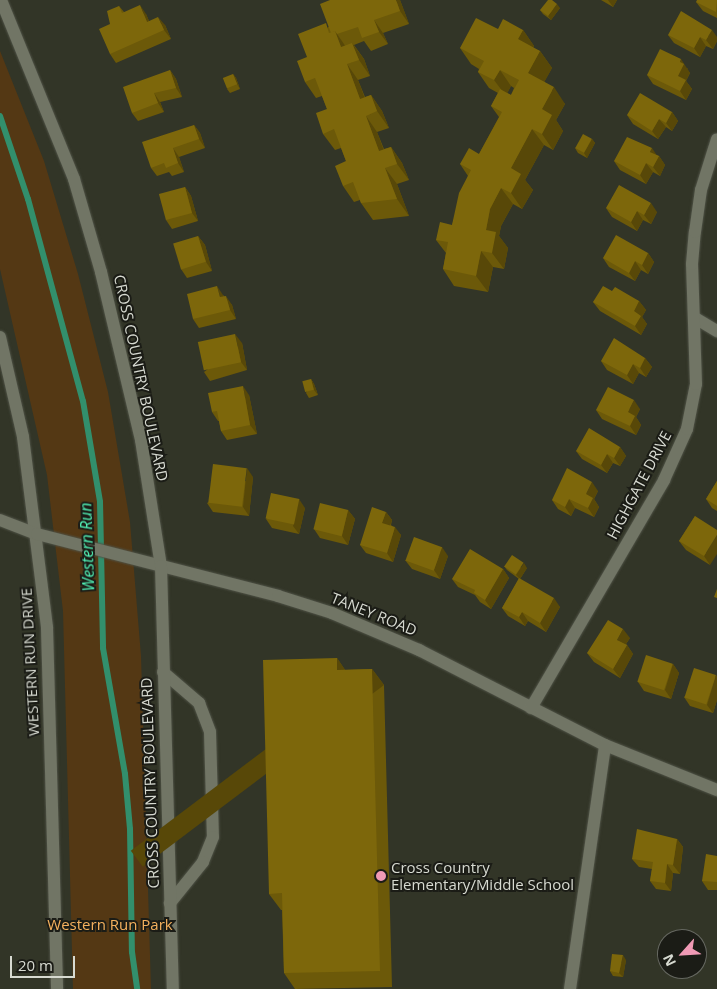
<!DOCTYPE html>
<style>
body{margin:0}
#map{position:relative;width:717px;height:989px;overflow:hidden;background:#323527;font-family:"Open Sans",sans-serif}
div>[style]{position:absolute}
.green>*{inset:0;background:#543814}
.stream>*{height:6px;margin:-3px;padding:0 3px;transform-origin:3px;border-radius:3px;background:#328f6c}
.roads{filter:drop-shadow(0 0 1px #4f5246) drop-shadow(0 0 1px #4f5246)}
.lane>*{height:12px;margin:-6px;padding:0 6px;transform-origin:6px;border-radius:6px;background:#717565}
.street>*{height:12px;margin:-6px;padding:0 6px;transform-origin:6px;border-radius:6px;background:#717565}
.secondary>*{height:12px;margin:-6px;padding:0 6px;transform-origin:6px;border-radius:6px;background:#717565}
.wall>*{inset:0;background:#6c5909}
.shaded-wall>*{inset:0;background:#584808;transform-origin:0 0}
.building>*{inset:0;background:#7d670b;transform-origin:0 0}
.dots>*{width:14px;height:14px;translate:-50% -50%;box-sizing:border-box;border:2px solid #1b1c16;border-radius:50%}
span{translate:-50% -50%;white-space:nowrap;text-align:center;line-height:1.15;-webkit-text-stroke:4px #1b1c16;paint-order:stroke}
.street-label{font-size:15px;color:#d7dad1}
.poi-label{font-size:15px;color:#d7dad1}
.left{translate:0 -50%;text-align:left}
.park-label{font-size:15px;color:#f5b15e}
.water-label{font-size:16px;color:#53f5b9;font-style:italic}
.north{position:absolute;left:657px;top:929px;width:50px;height:50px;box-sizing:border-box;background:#1b1c16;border:1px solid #666861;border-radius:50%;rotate:244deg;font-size:14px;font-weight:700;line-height:20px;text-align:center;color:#d7dad1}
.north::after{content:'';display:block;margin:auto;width:18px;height:22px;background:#f09ab5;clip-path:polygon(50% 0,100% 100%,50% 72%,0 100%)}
.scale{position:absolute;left:10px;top:956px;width:65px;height:22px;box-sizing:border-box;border:2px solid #d7dad1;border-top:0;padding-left:6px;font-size:15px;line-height:18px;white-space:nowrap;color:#d7dad1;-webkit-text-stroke:4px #1b1c16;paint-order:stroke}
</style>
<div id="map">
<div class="green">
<div style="clip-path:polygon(0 51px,44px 161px,78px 274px,108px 392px,130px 522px,141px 656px,151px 989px,73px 989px,63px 611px,47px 475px,0 269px)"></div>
</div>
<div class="stream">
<div style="left:0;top:116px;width:88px;rotate:71.4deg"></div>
<div style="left:28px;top:199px;width:209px;rotate:74.8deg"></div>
<div style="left:83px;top:401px;width:102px;rotate:80.4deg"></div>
<div style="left:100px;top:502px;width:146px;rotate:88.8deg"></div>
<div style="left:103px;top:648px;width:128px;rotate:80.1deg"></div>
<div style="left:125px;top:774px;width:55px;rotate:84.8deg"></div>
<div style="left:130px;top:829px;width:123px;rotate:89.1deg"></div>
<div style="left:132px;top:952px;width:37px;rotate:82deg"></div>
</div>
<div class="roads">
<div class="lane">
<div style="left:163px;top:672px;width:48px;rotate:40.7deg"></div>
<div style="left:199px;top:703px;width:31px;rotate:69deg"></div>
<div style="left:210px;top:732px;width:105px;rotate:88.4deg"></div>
<div style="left:213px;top:837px;width:27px;rotate:112deg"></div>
<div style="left:203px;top:862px;width:53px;rotate:128.8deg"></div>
</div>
<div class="street">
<div style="left:695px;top:318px;width:26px;rotate:31deg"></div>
<div style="left:0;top:337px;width:103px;rotate:77deg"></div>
<div style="left:23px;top:437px;width:193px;rotate:82.8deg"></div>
<div style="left:47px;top:628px;width:361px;rotate:88.4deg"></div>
<div style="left:0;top:520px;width:40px;rotate:21deg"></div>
<div style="left:37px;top:534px;width:249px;rotate:14.4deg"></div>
<div style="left:278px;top:596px;width:57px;rotate:17.5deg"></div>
<div style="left:332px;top:613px;width:95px;rotate:23deg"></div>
<div style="left:419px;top:650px;width:209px;rotate:27.1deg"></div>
<div style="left:605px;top:745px;width:121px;rotate:21.9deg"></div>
<div style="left:531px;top:708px;width:264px;rotate:-59.7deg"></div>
<div style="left:664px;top:480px;width:56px;rotate:-65.7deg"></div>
<div style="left:687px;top:429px;width:46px;rotate:-78.7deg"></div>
<div style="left:696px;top:384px;width:120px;rotate:-91.9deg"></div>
<div style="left:692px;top:264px;width:32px;rotate:-85deg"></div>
<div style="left:695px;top:232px;width:42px;rotate:-81.9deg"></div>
<div style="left:701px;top:190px;width:53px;rotate:-72.6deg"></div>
<div style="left:570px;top:989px;width:246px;rotate:-81.8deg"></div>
</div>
<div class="secondary">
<div style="left:1px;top:0;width:193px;rotate:67.8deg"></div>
<div style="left:74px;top:179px;width:97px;rotate:73.8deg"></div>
<div style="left:101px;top:272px;width:173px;rotate:76.6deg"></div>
<div style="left:141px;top:440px;width:128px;rotate:81deg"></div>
<div style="left:161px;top:566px;width:423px;rotate:88.4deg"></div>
</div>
</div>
<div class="wall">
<div style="clip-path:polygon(400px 0,409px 24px,383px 33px,388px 44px,371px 51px,364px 41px,354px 45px,364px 59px,370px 76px,358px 80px,365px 97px,371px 95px,382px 111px,389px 128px,377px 132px,384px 149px,391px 147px,402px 163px,409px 180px,397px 184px,409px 216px,373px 220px,361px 203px,360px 200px,354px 202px,343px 186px,346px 161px,341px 148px,335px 150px,323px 134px,327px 109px,322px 96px,316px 98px,305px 82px,307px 57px,328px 27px)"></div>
<div style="clip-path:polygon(601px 0,617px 0,613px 7px)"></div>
<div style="clip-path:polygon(717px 0,717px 18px,703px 11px,696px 2px)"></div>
<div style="clip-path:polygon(119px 6px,124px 12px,146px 14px,149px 21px,165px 25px,171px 39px,116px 63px,110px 54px,110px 24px)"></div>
<div style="clip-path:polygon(560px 8px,551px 20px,543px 14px,540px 10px)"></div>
<div style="clip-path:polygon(evenodd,498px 29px,523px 30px,534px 46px,533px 48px,540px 51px,552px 68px,544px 82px,565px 104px,556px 120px,563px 131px,553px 150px,544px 145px,525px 180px,533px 190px,522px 209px,513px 204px,501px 226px,499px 236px,508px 248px,504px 269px,493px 267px,488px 292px,454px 286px,443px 269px,446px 253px,436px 240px,452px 225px,468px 176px,460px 164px,479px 154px,499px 117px,491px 106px,498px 93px,489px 88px,478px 72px,479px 69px,471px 64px,460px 48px,498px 29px,511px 86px,514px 88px,511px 95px,507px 93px,511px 86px)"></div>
<div style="clip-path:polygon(668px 35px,717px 37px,717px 41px,713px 49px,706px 46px,700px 57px,674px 43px)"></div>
<div style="clip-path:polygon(688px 68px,687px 69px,690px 73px,686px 81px,692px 89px,686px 100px,653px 84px,647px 75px)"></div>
<div style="clip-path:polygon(170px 70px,176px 79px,182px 97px,160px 102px,164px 112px,138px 121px,132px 113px)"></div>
<div style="clip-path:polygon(233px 74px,236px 78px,240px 89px,230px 93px,227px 89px)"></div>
<div style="clip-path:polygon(672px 112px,678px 121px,672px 131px,666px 127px,658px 139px,633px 124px,627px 115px)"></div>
<div style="clip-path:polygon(194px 125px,200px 133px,205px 148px,179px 157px,184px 172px,172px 176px,169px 172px,157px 176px,151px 168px)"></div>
<div style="clip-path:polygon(592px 139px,595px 143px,587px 158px,578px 153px,575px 148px)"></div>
<div style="clip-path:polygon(656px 155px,659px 156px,665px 165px,660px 176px,653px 172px,646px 184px,620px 170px,614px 161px)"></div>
<div style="clip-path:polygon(185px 187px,191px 196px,198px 221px,172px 229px,166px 220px)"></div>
<div style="clip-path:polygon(606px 208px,657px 212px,651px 224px,643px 220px,637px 231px,612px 217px)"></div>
<div style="clip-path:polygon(198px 236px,205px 245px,212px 271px,187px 278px,181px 269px)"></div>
<div style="clip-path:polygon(648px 253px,654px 262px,648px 274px,641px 270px,635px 281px,609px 267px,603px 258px)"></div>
<div style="clip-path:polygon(612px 291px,639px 301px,646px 310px,642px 317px,647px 324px,641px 335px,600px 311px,593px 302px)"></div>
<div style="clip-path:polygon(223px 295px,224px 296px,232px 305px,236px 319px,199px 328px,193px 319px)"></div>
<div style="clip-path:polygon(242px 343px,247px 370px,210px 381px,204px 372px)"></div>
<div style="clip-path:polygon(645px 358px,652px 367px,646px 377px,639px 373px,633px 384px,607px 370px,601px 361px)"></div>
<div style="clip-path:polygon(311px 379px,314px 384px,318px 395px,309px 398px,306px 393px)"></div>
<div style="clip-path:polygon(249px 395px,257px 434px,227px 440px,221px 431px,219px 421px,218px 421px,212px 412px)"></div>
<div style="clip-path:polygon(640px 409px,636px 417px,641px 425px,636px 435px,602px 419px,596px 410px)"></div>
<div style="clip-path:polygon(620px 447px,626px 456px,620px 466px,613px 463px,607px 473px,582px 459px,576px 451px)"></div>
<div style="clip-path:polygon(253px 477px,249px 516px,213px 512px,207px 503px)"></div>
<div style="clip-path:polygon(717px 481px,717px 511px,712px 508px,706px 499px)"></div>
<div style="clip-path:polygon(598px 491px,594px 499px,599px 507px,594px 517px,575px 508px,571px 516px,558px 509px,552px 500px)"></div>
<div style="clip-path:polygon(305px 508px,299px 534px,272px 528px,266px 519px)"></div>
<div style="clip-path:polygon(348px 510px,355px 519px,348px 545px,320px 538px,314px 529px)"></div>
<div style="clip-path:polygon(386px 512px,392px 520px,391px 525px,401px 535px,393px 562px,366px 553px,360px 545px)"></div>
<div style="clip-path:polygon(695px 516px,710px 565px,686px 550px,679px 541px)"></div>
<div style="clip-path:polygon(448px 556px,440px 579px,412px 569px,405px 560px)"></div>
<div style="clip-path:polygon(504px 566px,527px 568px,520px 579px,560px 607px,546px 632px,528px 621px,525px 626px,508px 616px,502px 608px,519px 579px,507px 570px)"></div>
<div style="clip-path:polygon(503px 569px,509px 578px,491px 609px,480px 602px,475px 595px,458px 587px,452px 579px)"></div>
<div style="clip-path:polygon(630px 638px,626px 644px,627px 645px,633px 654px,620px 678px,594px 662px,587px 653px)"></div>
<div style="clip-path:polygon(337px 658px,345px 670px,372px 669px,384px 685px,392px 987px,295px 989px,284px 973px,282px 910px,281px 910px,269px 894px)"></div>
<div style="clip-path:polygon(673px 664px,679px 673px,671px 699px,644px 691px,638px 682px)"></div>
<div style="clip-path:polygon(717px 676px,717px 700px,713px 713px,690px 706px,684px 697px)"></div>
<div style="clip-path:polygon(677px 839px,683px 847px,680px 874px,673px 873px,671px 891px,656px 889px,650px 881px,652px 869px,639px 867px,632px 859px)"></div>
<div style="clip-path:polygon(717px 856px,717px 890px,708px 890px,702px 881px)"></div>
<div style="clip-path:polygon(626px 960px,623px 977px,613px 976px,610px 971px)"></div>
</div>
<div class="shaded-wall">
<div style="clip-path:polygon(396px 0,400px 0,409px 24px,400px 11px)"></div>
<div style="clip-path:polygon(608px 0,617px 0,613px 7px)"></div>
<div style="clip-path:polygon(557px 4px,560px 8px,551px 20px,548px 16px)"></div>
<div style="clip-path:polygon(140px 5px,146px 14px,153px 30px,147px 22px)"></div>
<div style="clip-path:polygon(158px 17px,165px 25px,171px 39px,164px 30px)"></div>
<div style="clip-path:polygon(374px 20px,383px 33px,388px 44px,379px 32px)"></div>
<div style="clip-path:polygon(523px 30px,534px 46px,529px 56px,518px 39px)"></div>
<div style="clip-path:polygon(712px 30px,717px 37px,717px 41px,713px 49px,706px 40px)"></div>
<div style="clip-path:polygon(335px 31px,346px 47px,352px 63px,341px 47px)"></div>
<div style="clip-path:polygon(700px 37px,706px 46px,700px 57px,694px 48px)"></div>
<div style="clip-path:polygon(352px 43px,364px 59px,370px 76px,359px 60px)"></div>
<div style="clip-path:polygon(540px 51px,552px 68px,540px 90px,528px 73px)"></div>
<div style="clip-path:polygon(681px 59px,690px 73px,686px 81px,692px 89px,686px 100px,680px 91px,678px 76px,680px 62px)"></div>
<div style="clip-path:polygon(347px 64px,358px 80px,371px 115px,360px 99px)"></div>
<div style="clip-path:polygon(170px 70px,176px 79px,182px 97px,176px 88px)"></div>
<div style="clip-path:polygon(500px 70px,511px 86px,506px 96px,494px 80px)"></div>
<div style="clip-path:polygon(233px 74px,236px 78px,240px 89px,237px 84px)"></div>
<div style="clip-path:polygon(554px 87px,565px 104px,556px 120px,563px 131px,553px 150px,542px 134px,542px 109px)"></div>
<div style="clip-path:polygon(154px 93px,160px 102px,164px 112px,158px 103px)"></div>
<div style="clip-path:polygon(371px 95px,382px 111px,389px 128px,377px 111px)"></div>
<div style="clip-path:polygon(672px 112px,678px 121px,672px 131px,666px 123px)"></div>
<div style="clip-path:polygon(366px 116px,377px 132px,390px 167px,379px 151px)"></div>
<div style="clip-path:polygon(659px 119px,666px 127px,658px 139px,652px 131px)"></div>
<div style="clip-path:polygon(194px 125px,200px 133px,205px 148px,199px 139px)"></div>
<div style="clip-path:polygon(532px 129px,544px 145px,525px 180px,533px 190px,522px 209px,511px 193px,511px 168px)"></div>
<div style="clip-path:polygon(592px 139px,595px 143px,587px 158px,584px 153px)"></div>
<div style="clip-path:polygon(391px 147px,402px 163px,409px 180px,397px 164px)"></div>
<div style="clip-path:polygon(173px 148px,179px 157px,184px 172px,178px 163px)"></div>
<div style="clip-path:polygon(652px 148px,658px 157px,650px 152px)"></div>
<div style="clip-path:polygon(659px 156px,665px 165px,660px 176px,653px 167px)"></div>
<div style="clip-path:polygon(646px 163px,653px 172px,646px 184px,640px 175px)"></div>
<div style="clip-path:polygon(385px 168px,397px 184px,409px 216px,397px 199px)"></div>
<div style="clip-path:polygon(185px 187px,191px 196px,198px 221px,192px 213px)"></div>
<div style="clip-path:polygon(501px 188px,513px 204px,501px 226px,499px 236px,508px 248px,504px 269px,492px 253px,486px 230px,490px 209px)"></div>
<div style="clip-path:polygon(651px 203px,657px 212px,651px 224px,644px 215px)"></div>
<div style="clip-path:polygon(637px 211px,643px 220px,637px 231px,631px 222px)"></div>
<div style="clip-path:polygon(198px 236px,205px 245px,212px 271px,206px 262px)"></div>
<div style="clip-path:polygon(481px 251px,493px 267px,488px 292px,476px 276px)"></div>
<div style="clip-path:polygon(648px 253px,654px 262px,648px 274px,642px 265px)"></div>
<div style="clip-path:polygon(635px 261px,641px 270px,635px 281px,629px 273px)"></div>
<div style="clip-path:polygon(217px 286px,223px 295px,226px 306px,220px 297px)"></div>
<div style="clip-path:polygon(226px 296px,232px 305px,236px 319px,230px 310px)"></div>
<div style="clip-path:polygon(639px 301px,646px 310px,642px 317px,647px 324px,641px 335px,635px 326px,634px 311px)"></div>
<div style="clip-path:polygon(235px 334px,242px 343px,247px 370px,241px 362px)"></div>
<div style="clip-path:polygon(645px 358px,652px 367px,646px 377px,640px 368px)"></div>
<div style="clip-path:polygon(633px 364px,639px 373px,633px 384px,627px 375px)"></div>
<div style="clip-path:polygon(311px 379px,314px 384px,318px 395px,314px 390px)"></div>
<div style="clip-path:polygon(243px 386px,249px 395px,257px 434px,250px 425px)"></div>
<div style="clip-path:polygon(634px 400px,640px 409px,636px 417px,641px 425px,636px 435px,630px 426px,628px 412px)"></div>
<div style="clip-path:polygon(620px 447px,626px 456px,620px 466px,614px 458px)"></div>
<div style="clip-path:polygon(607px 454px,613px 463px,607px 473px,601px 465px)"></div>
<div style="clip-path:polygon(247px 468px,253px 477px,249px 516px,243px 507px)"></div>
<div style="clip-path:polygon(592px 482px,598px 491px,594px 499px,599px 507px,594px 517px,588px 508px,586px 494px)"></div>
<div style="clip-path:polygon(299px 499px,305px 508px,299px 534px,293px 526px)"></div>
<div style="clip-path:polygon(569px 499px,575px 508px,571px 516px,565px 507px)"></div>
<div style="clip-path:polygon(348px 510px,355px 519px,348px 545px,342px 536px)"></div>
<div style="clip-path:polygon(386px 512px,392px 520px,388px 532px,382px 523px)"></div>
<div style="clip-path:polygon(395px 527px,401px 535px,393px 562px,387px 553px)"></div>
<div style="clip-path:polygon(717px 535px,717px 554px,710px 565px,704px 556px)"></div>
<div style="clip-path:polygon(442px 547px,448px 556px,440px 579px,434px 570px)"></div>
<div style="clip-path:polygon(524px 563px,527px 568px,520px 579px,516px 575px)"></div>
<div style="clip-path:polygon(503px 569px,509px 578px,491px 609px,485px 600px)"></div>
<div style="clip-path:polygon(554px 598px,560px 607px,546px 632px,540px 623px)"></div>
<div style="clip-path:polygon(522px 612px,528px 621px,525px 626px,519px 617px)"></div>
<div style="clip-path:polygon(623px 629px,630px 638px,623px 648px,617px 640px)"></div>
<div style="clip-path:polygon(627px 645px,633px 654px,620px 678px,613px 669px)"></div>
<div style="clip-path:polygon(337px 658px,348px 674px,337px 670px)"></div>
<div style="clip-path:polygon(673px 664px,679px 673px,671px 699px,665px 690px)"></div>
<div style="left:372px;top:669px;width:20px;height:302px;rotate:53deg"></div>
<div style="clip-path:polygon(716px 675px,717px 676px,717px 700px,713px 713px,707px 705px)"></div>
<div style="clip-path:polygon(677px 839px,683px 847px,680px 874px,673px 865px)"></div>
<div style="clip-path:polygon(667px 864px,673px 873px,671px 891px,665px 883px)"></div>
<div style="clip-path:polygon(623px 955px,626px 960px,623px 977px,619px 973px)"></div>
</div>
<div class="building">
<div style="clip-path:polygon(330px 0,396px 0,400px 11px,374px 20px,379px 32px,362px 38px,358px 27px,337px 34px,335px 31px,331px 33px,320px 4px)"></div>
<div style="clip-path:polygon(548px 0,552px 0,557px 4px,548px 16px,540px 10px)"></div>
<div style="clip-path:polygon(697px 0,717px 0,716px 12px,696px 2px)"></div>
<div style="clip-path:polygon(140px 5px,147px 22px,158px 17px,164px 30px,110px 54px,99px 29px,110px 24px,107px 11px,119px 6px,122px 13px)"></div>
<div style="clip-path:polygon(681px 11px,712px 30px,706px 40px,700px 37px,694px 48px,668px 35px)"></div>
<div style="clip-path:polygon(476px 18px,498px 29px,503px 19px,523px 30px,518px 39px,540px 51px,528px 73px,554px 87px,542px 109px,552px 115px,542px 134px,532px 129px,511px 168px,521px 174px,511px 193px,501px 188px,490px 209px,486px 230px,496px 232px,492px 253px,481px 251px,476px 276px,443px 269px,448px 242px,436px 240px,440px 222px,452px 225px,459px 193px,471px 170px,460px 164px,469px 148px,479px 154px,502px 112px,491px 106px,500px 89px,511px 95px,519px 80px,500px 70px,494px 80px,478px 72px,484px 61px,460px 48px)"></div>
<div style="clip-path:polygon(326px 23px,329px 33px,335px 31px,341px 47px,352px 43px,359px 60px,347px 64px,360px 99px,371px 95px,377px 111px,366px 116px,379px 151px,391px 147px,397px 164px,385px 168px,397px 199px,361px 203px,353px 182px,343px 186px,335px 166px,346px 161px,334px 129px,323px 134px,316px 113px,327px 109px,315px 78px,305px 82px,297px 61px,307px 57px,298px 34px)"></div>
<div style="clip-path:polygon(660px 49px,681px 59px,680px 62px,684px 64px,678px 76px,686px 80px,680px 91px,647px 75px)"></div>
<div style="clip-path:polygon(170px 70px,176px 88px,154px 93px,158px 103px,132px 113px,123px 87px)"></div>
<div style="left:233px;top:74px;width:11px;height:11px;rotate:68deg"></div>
<div style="clip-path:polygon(640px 93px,672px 112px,666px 123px,659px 119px,652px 131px,627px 115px)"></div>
<div style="clip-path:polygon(194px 125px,199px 139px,173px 148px,178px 163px,166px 168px,164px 163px,151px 168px,142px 142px)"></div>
<div style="left:583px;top:134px;width:10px;height:16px;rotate:29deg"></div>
<div style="clip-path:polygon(627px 137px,652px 148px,650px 152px,659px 156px,653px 167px,646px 163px,640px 175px,614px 161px)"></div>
<div style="clip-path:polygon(619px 185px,651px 203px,644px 215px,637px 211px,631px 222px,606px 208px)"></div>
<div style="left:185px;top:187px;width:27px;height:27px;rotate:75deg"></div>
<div style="clip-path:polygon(616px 235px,648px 253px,642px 265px,635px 261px,629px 273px,603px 258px)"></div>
<div style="left:198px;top:236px;width:27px;height:26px;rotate:73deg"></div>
<div style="clip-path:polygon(217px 286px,220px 297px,226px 296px,230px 310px,193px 319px,187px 294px)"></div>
<div style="clip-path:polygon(603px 286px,612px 291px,615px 287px,639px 301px,634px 311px,641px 316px,635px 326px,593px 302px)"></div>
<div style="left:235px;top:334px;width:29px;height:38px;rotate:78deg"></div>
<div style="clip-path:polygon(614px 338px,645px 358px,640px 368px,633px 364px,627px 375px,601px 361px)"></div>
<div style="left:311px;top:379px;width:11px;height:9px;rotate:75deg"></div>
<div style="clip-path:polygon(243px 386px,250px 425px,221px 431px,217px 411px,212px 412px,208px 393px)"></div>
<div style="clip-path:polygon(608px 387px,634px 400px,628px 412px,635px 416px,630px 426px,596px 410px)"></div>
<div style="clip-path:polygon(589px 428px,620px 447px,614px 458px,607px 454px,601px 465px,576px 451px)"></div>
<div style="left:213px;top:464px;width:34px;height:39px;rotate:7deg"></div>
<div style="clip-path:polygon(567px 468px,592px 482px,586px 494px,593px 498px,588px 508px,569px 499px,565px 507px,552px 500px)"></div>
<div style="clip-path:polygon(717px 481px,717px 506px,706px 499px)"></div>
<div style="left:271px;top:493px;width:29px;height:26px;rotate:12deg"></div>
<div style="left:320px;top:503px;width:29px;height:27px;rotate:14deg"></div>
<div style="clip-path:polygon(372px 507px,386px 512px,382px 523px,395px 527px,387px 553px,360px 545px)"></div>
<div style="clip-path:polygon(695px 516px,717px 530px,717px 535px,704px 556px,679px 541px)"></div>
<div style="left:414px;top:537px;width:30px;height:25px;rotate:20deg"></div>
<div style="clip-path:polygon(470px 549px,503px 569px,485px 600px,474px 593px,475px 590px,452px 579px)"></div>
<div style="left:512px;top:555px;width:14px;height:14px;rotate:34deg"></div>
<div style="clip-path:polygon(519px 578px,554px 598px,540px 623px,522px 612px,519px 617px,502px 608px)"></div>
<div style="clip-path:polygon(717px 589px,717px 598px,714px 597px)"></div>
<div style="clip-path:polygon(608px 620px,623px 629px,617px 640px,627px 645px,613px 669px,587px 653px)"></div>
<div style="left:646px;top:655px;width:28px;height:28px;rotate:18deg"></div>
<div style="clip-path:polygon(337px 658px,337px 670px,372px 669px,380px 971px,284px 973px,282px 893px,269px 894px,263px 660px)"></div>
<div style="left:694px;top:668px;width:23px;height:31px;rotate:18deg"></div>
<div style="clip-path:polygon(637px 829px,677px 839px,673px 865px,667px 864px,665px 883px,650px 881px,653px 862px,632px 859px)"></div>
<div style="clip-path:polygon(706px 854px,717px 856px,717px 882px,702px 881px)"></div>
<div style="clip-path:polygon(612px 954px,623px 955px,619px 973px,610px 971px)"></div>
</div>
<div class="dots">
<div style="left:381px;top:876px;background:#f09ab5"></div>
</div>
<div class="street-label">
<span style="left:141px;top:378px;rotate:78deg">CROSS COUNTRY BOULEVARD</span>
<span style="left:639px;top:485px;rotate:-62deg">HIGHGATE DRIVE</span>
<span style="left:374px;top:614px;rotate:22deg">TANEY ROAD</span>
<span style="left:30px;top:662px;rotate:-93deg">WESTERN RUN DRIVE</span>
<span style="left:150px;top:783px;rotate:-92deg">CROSS COUNTRY BOULEVARD</span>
</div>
<div class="poi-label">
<span class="left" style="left:391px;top:876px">Cross Country<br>Elementary/Middle School</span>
</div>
<div class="park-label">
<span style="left:110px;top:925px">Western Run Park</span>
</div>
<div class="water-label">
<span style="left:87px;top:547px;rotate:-92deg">Western Run</span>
</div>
<div class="north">N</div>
<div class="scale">20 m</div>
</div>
